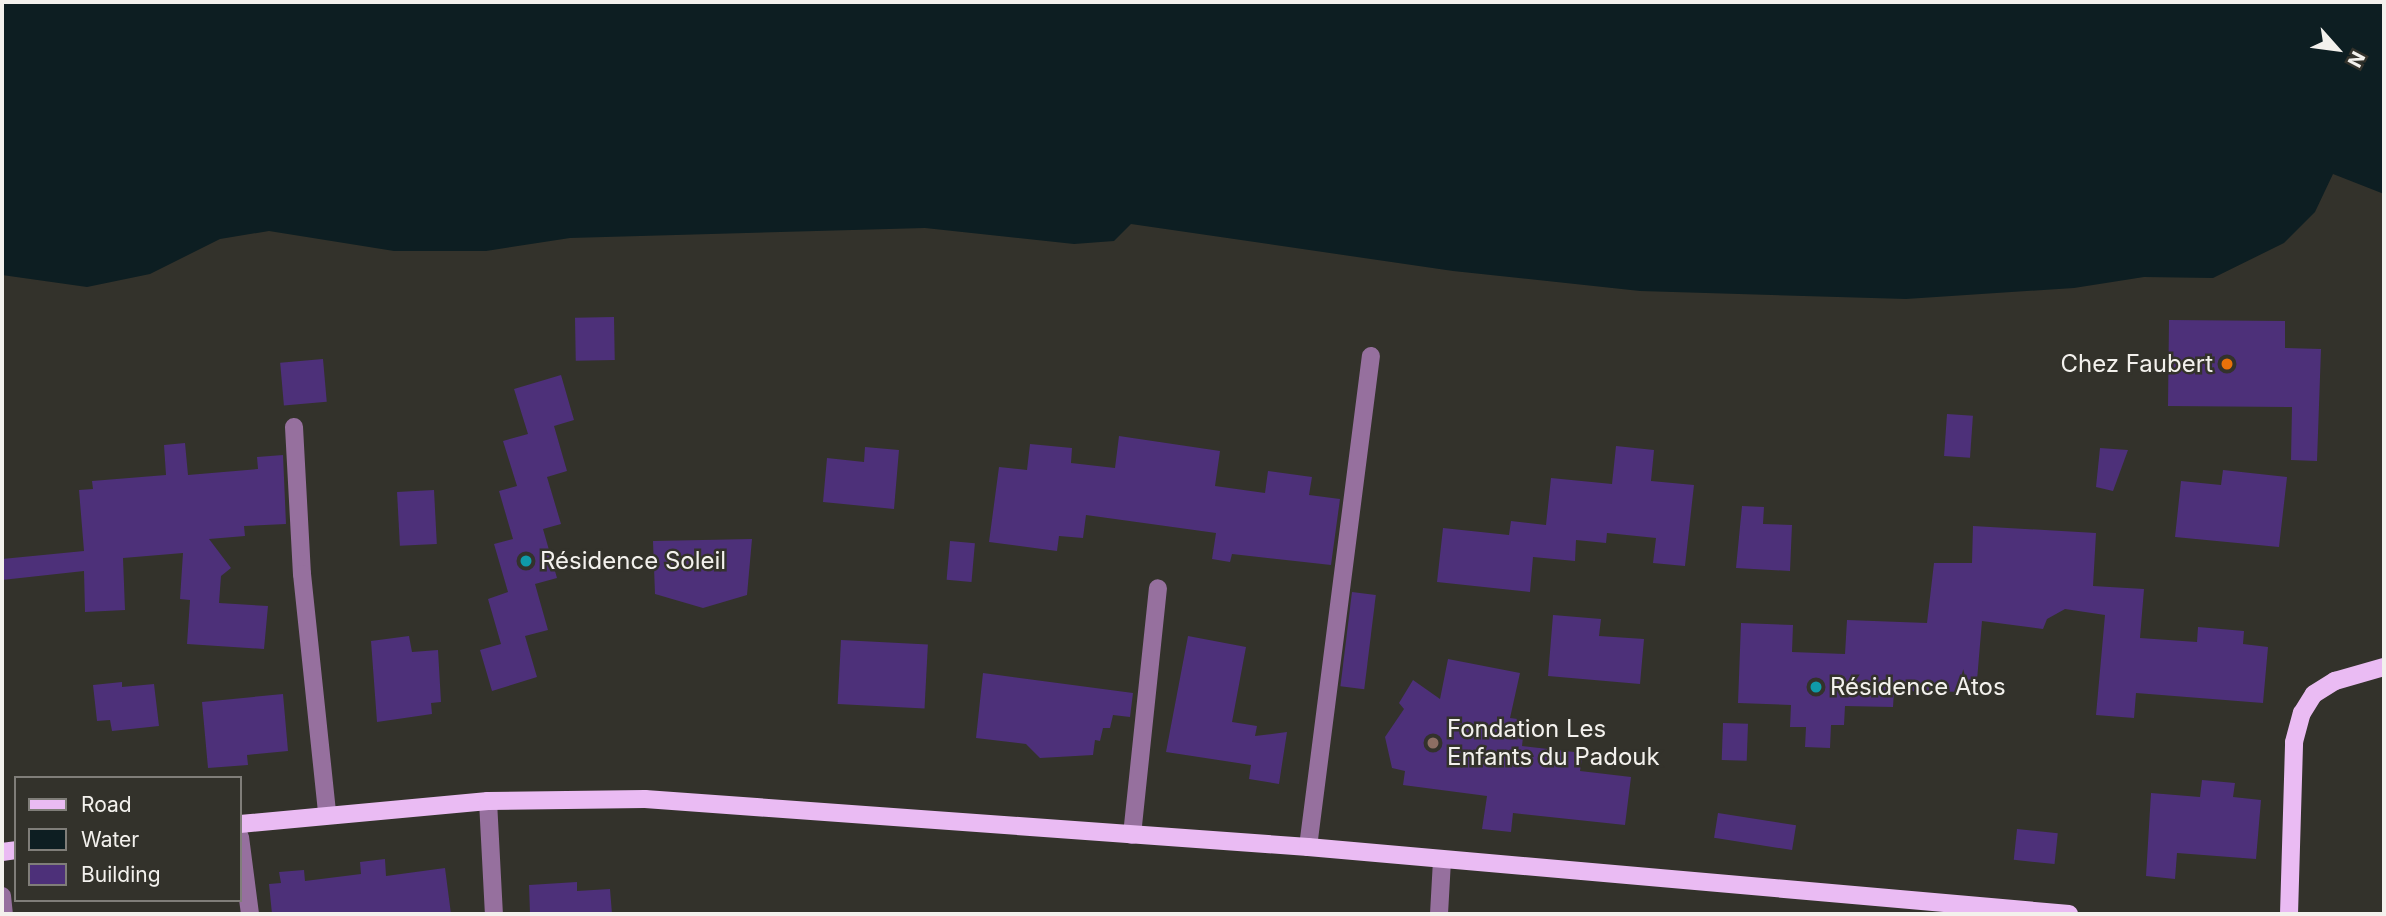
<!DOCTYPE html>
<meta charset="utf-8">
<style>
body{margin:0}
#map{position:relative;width:2386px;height:916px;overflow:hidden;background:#33322b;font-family:Inter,sans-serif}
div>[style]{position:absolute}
.water>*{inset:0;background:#0d1e22}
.building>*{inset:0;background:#4d3079;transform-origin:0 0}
.minor>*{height:18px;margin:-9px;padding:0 9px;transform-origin:9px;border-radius:9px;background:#96709e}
.major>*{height:18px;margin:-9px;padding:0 9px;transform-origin:9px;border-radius:9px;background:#eabbf3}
.dots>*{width:19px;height:19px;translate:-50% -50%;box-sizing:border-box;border:4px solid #33322b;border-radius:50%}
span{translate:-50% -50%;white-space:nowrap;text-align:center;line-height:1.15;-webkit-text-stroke:5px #33322b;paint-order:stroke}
.poi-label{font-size:24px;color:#f3f1ed}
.right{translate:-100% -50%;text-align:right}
.left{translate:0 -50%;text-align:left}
.frame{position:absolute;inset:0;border:4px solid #f3f1ed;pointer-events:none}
.legend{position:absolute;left:14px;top:776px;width:228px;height:126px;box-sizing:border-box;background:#33322b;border:2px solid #807e79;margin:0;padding:9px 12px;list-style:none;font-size:21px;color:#f3f1ed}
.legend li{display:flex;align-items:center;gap:14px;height:35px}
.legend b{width:35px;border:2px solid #807e79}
.north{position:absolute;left:2302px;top:14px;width:70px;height:70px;-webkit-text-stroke:5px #33322b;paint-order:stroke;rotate:118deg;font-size:19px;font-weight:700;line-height:28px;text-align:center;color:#f3f1ed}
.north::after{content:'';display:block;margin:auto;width:24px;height:32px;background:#f3f1ed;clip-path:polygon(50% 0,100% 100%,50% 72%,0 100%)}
</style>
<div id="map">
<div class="water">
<div style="clip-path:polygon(2px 2px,2384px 2px,2384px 194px,2333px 174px,2315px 212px,2284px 243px,2213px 278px,2144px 277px,2074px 288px,1906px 299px,1640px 291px,1453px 271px,1131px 224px,1114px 241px,1074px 244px,925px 228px,570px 238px,486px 251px,394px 251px,269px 231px,220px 239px,150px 274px,87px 287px,2px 275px)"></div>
</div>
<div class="building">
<div style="left:614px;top:317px;width:43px;height:39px;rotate:89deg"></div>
<div style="clip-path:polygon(2169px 320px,2285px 321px,2285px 348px,2321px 349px,2317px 461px,2291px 460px,2292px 407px,2168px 406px)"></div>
<div style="left:323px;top:359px;width:43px;height:43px;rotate:85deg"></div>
<div style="clip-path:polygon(561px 375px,574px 420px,554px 426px,567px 471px,547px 477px,561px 524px,543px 529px,557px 578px,535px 584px,548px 630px,525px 636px,537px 677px,492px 691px,480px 650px,501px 644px,488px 599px,508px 592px,494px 544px,513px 539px,499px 491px,517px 486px,503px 441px,528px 434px,514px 389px)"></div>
<div style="left:1947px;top:414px;width:26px;height:42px;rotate:4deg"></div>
<div style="clip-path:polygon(1119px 436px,1220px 451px,1215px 486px,1265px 493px,1268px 471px,1312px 477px,1309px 495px,1340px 499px,1331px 565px,1232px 554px,1230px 562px,1212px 559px,1216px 533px,1086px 515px,1083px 538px,1059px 536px,1057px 551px,989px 542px,999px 467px,1027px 470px,1030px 444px,1072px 448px,1071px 463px,1115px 468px)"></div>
<div style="clip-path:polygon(185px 443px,188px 475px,258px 469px,257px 457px,283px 455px,286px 524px,244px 526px,245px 536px,209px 539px,231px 568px,221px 576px,219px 603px,268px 606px,264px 649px,187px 644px,190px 600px,180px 599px,183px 553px,123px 558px,125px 610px,85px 612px,84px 571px,2px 580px,2px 559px,84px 551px,79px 490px,93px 489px,92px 481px,166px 475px,164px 445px)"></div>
<div style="clip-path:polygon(1616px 446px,1654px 450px,1651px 481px,1694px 485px,1685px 566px,1653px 563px,1656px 538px,1607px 533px,1606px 543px,1576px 540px,1575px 561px,1533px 557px,1530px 592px,1437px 582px,1443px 528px,1509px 535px,1511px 521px,1546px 525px,1551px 478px,1612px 484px)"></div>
<div style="clip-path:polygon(865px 447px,899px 450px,894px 509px,823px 502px,827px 458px,864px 462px)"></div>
<div style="clip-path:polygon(2100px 448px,2128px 450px,2113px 491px,2096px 487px)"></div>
<div style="clip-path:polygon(2223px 470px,2287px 477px,2279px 547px,2175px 537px,2181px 481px,2221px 485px)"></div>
<div style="left:434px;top:490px;width:54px;height:37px;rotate:87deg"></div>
<div style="clip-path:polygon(1742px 506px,1764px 507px,1763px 524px,1792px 525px,1790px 571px,1736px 568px)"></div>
<div style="clip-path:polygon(1973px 526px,2096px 533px,2093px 586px,2144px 589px,2140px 638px,2197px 642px,2198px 627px,2244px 631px,2243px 644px,2268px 647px,2263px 703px,2136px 693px,2134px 718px,2096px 715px,2105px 615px,2065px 609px,2047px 619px,2043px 629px,1982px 621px,1976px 692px,1894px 691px,1893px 707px,1845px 706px,1844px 725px,1831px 725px,1830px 748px,1805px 747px,1806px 727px,1790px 727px,1791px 705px,1738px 703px,1741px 623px,1793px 625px,1792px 652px,1845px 654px,1847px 620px,1927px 623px,1934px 563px,1972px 563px)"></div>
<div style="clip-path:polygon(752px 539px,747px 595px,703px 608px,655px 594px,653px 541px)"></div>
<div style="left:950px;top:541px;width:25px;height:39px;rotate:5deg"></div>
<div style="left:1352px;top:592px;width:24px;height:95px;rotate:7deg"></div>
<div style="clip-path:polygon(1553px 615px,1601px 619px,1599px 636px,1644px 639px,1640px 684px,1548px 676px)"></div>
<div style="clip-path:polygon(409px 636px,412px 652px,438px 650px,441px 702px,431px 703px,432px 714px,377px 722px,371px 641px)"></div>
<div style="clip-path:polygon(1188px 636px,1246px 647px,1232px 722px,1257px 726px,1255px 736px,1287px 732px,1279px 784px,1249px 779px,1251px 765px,1166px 752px)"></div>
<div style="left:841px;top:640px;width:87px;height:64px;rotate:3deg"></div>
<div style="clip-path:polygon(1448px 659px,1520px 673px,1510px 718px,1525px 720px,1522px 746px,1583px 753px,1580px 771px,1631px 777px,1625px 825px,1513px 813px,1511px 832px,1482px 829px,1487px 796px,1403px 785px,1405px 771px,1392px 768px,1385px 737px,1404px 709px,1399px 703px,1413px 680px,1440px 699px)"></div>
<div style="clip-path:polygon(983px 673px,1133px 693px,1130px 717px,1113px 715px,1110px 728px,1103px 728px,1100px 741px,1095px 740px,1093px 755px,1040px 758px,1026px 744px,976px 738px)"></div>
<div style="clip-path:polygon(122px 682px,122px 687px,154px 684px,159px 726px,112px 731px,110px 720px,97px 721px,93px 685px)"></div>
<div style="clip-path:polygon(283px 694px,288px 751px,247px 755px,248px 765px,208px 768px,202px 702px)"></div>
<div style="left:1723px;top:723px;width:25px;height:37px;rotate:2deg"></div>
<div style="clip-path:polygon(2202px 780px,2235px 783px,2233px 797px,2261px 800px,2256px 859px,2177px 853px,2175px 879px,2146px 876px,2151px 793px,2200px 797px)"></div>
<div style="left:1718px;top:813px;width:79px;height:25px;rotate:9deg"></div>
<div style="left:2017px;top:829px;width:41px;height:31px;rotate:6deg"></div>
<div style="clip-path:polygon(385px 859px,386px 876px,445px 868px,451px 914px,272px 914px,269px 884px,281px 883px,279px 872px,304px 870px,305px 881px,361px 874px,360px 862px)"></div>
<div style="clip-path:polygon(577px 882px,577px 891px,610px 889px,612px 914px,530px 914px,529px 885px)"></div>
</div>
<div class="minor">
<div style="left:294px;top:427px;width:147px;rotate:86.9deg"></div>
<div style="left:302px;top:574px;width:240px;rotate:84deg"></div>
<div style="left:488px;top:801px;width:113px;rotate:87deg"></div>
<div style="left:1132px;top:835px;width:248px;rotate:-84deg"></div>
<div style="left:240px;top:837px;width:78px;rotate:82.6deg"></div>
<div style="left:1308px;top:847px;width:495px;rotate:-82.7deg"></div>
<div style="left:2px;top:896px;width:18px;rotate:84deg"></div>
<div style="left:1439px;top:914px;width:54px;rotate:-86.8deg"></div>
</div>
<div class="major">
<div style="left:240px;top:824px;width:249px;rotate:-5.3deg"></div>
<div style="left:488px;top:801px;width:157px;rotate:-0.7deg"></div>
<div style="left:645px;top:799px;width:665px;rotate:4.14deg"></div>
<div style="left:1308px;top:847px;width:764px;rotate:5.03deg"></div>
<div style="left:2px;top:852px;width:14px;rotate:-8deg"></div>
<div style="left:2289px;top:914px;width:172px;rotate:-88.3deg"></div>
<div style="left:2294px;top:742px;width:30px;rotate:-75deg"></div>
<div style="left:2302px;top:713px;width:22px;rotate:-58deg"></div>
<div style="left:2314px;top:694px;width:25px;rotate:-32deg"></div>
<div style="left:2335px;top:681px;width:51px;rotate:-15.9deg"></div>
</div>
<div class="dots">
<div style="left:2227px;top:364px;background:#e8710a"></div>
<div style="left:526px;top:561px;background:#0f9aa8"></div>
<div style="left:1816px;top:687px;background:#0f9aa8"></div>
<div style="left:1433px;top:743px;background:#8d6e63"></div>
</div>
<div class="poi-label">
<span class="right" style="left:2213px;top:364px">Chez Faubert</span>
<span class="left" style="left:540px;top:561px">Résidence Soleil</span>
<span class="left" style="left:1830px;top:687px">Résidence Atos</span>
<span class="left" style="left:1447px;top:743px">Fondation Les<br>Enfants du Padouk</span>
</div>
<div class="frame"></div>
<ul class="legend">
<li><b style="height:9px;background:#eabbf3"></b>Road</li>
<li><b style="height:19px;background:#0d1e22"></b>Water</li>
<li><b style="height:19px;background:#4d3079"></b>Building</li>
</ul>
<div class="north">N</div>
</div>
